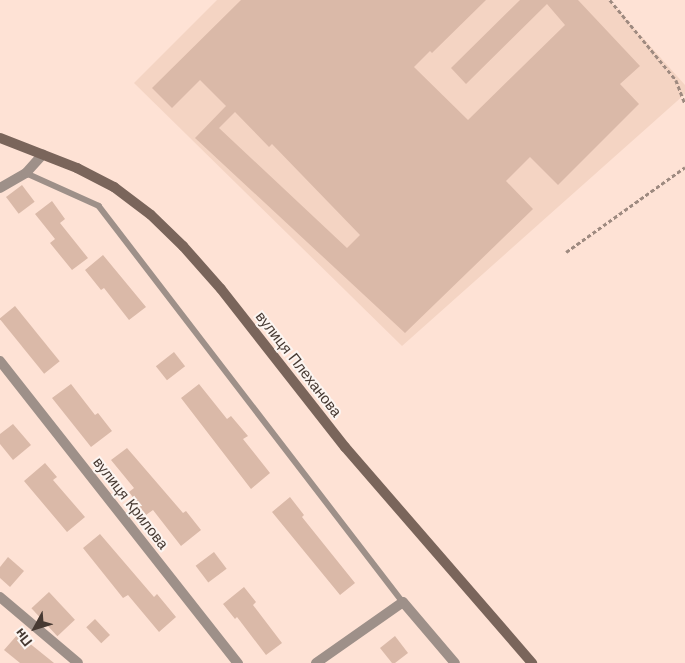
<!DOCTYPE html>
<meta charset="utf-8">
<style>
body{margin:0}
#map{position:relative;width:685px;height:663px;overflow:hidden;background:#fee2d5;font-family:Helvetica,sans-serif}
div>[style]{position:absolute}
.built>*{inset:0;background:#f4d4c3}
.building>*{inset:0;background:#dab9a8;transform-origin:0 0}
.path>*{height:2.5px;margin-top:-1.25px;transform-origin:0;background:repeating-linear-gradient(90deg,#9e8a80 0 4px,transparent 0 6.5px)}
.lane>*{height:5.5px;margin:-2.75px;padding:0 2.75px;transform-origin:2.75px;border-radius:2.75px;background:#9e9089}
.street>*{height:10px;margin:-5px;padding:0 5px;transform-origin:5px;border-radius:5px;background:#9e9089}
.secondary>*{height:10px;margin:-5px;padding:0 5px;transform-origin:5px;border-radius:5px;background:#7a655b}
span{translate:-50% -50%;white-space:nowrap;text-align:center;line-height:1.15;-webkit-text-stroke:4px #fcf5f1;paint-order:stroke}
.street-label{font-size:15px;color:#463932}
.north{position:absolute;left:10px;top:603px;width:50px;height:50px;-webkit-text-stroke:4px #fcf5f1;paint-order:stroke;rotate:231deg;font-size:14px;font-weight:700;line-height:20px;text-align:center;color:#463932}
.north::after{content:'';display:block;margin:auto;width:18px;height:22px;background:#463932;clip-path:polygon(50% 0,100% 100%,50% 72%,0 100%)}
</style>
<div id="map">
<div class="built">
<div style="clip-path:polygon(217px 0,609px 0,685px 85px,685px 94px,402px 346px,134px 83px)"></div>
</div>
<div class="building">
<div style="clip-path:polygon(evenodd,241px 0,486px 0,432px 53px,430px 51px,414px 67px,468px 120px,565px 25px,547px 4px,466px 84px,451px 68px,520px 0,578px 0,640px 66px,620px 84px,639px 104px,558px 185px,530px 157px,506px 181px,533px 209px,405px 333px,195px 138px,226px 106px,200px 80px,172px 108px,152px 88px,241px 0,235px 112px,269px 147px,272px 144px,360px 235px,347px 248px,219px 128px,235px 112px)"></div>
<div style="left:22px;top:185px;width:21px;height:20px;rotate:53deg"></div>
<div style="clip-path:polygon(52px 201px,65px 219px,60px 223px,88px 258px,72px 270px,50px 243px,55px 239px,35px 214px)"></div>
<div style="clip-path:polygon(103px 255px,146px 307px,129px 320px,104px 288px,101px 290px,85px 270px)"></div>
<div style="left:15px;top:306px;width:71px;height:20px;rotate:51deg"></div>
<div style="left:174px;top:352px;width:18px;height:23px;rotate:52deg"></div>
<div style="clip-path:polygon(71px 384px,95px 415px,98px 413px,112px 431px,91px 447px,52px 398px)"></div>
<div style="clip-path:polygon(199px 384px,227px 419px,231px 416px,248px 436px,243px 439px,270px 473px,251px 489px,181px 398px)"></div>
<div style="clip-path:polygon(13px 424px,31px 445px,13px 460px,0 444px,0 434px)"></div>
<div style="clip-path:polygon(127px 448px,183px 513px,186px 511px,201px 530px,181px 546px,153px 510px,146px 515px,129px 492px,134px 488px,111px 460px)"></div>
<div style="clip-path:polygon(45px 463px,57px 477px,53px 480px,85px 517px,67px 532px,24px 481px)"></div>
<div style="clip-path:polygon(290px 497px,304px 515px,302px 517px,355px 583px,340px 595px,272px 512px)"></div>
<div style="clip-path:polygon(100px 534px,154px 597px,157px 594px,176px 617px,159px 632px,128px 595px,123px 598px,83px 548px)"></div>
<div style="left:214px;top:552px;width:21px;height:23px;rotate:53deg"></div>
<div style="clip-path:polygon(8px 557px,24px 571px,10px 587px,0 578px,0 567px)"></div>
<div style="clip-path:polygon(244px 587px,256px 602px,253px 605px,282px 643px,266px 655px,237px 617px,235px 619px,223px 604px)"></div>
<div style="left:49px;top:592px;width:38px;height:24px;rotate:47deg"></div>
<div style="left:95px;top:619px;width:22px;height:12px;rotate:47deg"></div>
<div style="clip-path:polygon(18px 634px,54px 663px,20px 663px,4px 650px)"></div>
<div style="clip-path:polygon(395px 636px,408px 653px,395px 663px,392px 663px,380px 648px)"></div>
</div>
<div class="path">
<div style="left:610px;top:0;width:104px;rotate:50.5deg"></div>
<div style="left:676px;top:80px;width:25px;rotate:69deg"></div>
<div style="left:566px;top:252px;width:146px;rotate:-35.5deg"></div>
</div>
<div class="lane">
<div style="left:26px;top:173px;width:80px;rotate:24.3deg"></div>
<div style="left:99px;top:206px;width:499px;rotate:52.5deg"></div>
</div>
<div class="street">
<div style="left:0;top:188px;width:30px;rotate:-30deg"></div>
<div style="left:26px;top:173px;width:25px;rotate:-48deg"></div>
<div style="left:0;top:361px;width:385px;rotate:51.8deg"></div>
<div style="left:0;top:597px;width:102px;rotate:40.2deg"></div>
<div style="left:316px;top:663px;width:106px;rotate:-35deg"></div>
<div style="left:403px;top:602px;width:80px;rotate:49.6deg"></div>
</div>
<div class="secondary">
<div style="left:0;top:138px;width:83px;rotate:21.3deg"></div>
<div style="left:77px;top:168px;width:42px;rotate:27.2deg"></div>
<div style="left:114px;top:187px;width:46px;rotate:37.1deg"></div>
<div style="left:151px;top:215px;width:45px;rotate:44.1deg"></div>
<div style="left:183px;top:246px;width:57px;rotate:48.5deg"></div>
<div style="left:221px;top:289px;width:201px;rotate:51.9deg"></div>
<div style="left:345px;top:447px;width:286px;rotate:49.1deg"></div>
</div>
<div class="street-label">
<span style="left:299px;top:364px;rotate:52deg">вулиця Плеханова</span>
<span style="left:131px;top:503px;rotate:52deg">вулиця Крилова</span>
</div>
<div class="north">Пн</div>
</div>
